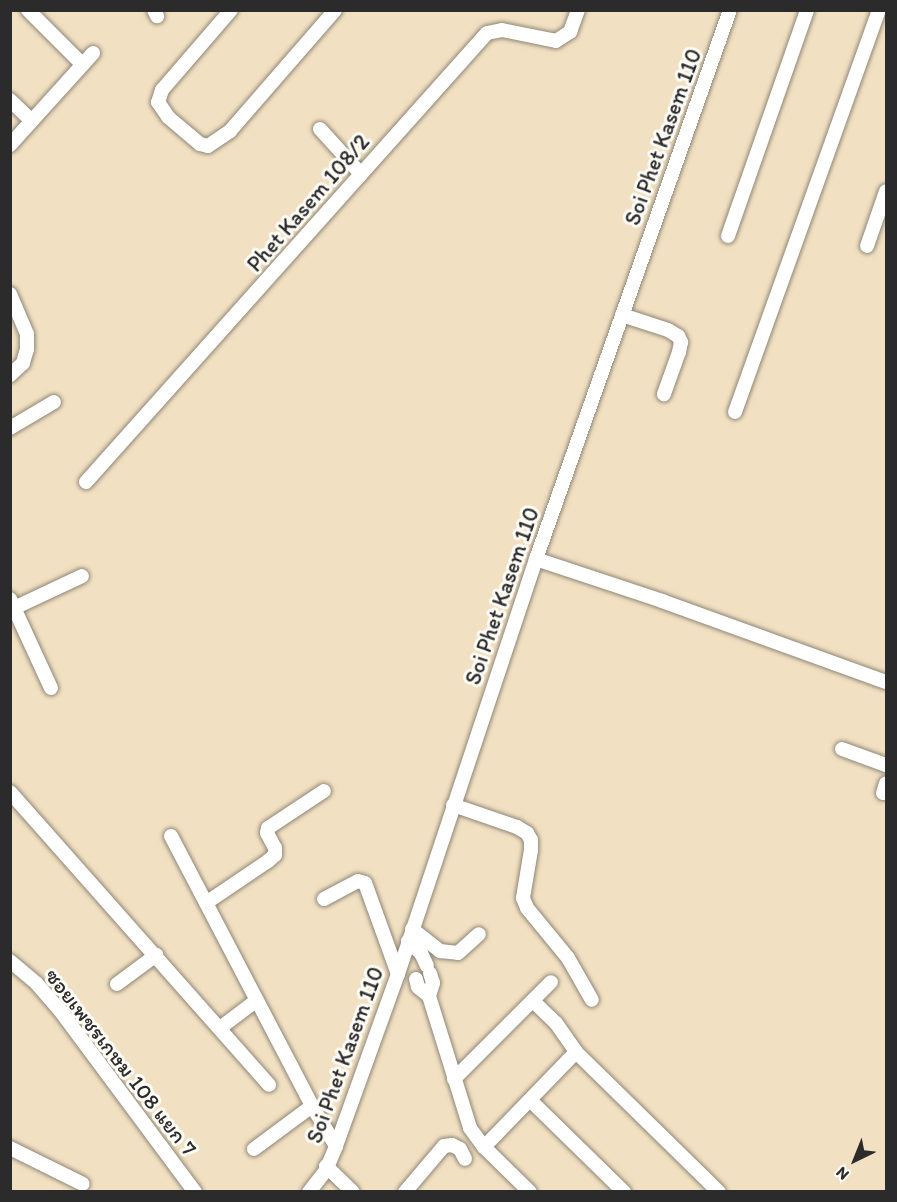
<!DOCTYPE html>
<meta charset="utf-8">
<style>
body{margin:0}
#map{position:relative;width:897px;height:1202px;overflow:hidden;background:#f2e0c2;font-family:Itim,"Playpen Sans Thai",sans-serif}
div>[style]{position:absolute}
.roads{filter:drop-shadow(0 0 2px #8e8676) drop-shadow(0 0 2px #8e8676)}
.street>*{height:14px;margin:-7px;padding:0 7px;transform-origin:7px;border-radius:7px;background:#fff}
span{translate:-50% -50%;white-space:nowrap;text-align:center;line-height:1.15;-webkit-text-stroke:6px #fdfcf7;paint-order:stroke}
.street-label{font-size:22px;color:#2b2b2b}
.frame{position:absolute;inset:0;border:12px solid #2b2b2b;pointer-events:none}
.north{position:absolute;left:825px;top:1130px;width:60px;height:60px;-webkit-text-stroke:4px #fdfcf7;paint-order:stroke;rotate:223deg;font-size:16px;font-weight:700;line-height:24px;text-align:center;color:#2b2b2b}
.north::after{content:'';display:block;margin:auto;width:21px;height:27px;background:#2b2b2b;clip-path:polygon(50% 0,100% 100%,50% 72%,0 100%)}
</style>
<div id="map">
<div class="roads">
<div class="street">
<div style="left:28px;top:10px;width:76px;rotate:45deg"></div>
<div style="left:154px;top:10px;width:7px;rotate:63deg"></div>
<div style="left:231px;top:10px;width:106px;rotate:130.8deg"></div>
<div style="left:162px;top:90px;width:13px;rotate:108deg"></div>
<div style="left:158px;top:102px;width:18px;rotate:56deg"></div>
<div style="left:168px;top:117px;width:42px;rotate:40.2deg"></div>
<div style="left:200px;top:144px;width:8px;rotate:14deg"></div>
<div style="left:208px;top:146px;width:27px;rotate:-34deg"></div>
<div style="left:230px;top:131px;width:160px;rotate:-49deg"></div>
<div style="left:10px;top:100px;width:30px;rotate:44deg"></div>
<div style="left:320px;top:129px;width:61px;rotate:47.7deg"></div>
<div style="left:10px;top:145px;width:124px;rotate:-47.9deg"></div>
<div style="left:728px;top:236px;width:239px;rotate:-70.7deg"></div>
<div style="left:867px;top:246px;width:58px;rotate:-70.9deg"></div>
<div style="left:10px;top:294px;width:43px;rotate:67deg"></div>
<div style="left:27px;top:334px;width:15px;rotate:90deg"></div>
<div style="left:27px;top:349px;width:15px;rotate:106deg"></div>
<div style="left:23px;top:363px;width:18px;rotate:137deg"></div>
<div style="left:622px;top:315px;width:48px;rotate:18.1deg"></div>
<div style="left:668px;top:330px;width:12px;rotate:31deg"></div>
<div style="left:678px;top:336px;width:7px;rotate:63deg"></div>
<div style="left:681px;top:342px;width:10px;rotate:101deg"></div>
<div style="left:679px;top:352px;width:45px;rotate:109.7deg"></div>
<div style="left:735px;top:412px;width:427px;rotate:-70.3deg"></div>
<div style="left:10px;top:428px;width:51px;rotate:-30.6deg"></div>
<div style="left:86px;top:482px;width:602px;rotate:-48.23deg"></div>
<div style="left:487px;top:33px;width:15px;rotate:-11deg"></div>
<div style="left:502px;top:30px;width:55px;rotate:11.5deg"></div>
<div style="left:556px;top:41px;width:17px;rotate:-33deg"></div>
<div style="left:570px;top:32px;width:23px;rotate:-70deg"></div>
<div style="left:536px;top:559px;width:133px;rotate:18.4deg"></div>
<div style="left:662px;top:601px;width:238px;rotate:19.9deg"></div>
<div style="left:10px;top:599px;width:98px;rotate:65.3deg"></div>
<div style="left:14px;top:608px;width:75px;rotate:-25.2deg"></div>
<div style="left:842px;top:749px;width:47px;rotate:20deg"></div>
<div style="left:10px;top:792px;width:391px;rotate:48.5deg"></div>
<div style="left:883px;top:793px;width:10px;rotate:-73deg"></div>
<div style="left:453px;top:805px;width:68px;rotate:19deg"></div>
<div style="left:517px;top:827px;width:12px;rotate:31deg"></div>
<div style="left:527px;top:833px;width:8px;rotate:60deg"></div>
<div style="left:531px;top:840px;width:10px;rotate:90deg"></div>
<div style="left:531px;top:850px;width:49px;rotate:99.5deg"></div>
<div style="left:523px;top:898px;width:11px;rotate:68deg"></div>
<div style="left:527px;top:908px;width:65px;rotate:50.6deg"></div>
<div style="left:568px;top:958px;width:48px;rotate:60.3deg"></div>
<div style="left:171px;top:836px;width:305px;rotate:62.4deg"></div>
<div style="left:312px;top:1106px;width:47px;rotate:59deg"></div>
<div style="left:324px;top:899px;width:38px;rotate:-28deg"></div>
<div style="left:358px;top:881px;width:7px;rotate:16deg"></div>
<div style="left:365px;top:883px;width:97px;rotate:70.1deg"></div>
<div style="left:206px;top:903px;width:75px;rotate:-34.1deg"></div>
<div style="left:268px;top:861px;width:9px;rotate:-41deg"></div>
<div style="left:275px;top:855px;width:7px;rotate:-90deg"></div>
<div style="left:275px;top:848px;width:17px;rotate:-118deg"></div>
<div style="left:267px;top:833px;width:5px;rotate:-79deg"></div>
<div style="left:268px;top:828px;width:67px;rotate:-33.5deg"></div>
<div style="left:412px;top:929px;width:36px;rotate:38deg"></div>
<div style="left:440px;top:951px;width:18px;rotate:6deg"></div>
<div style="left:458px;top:953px;width:28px;rotate:-42deg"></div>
<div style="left:408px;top:941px;width:18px;rotate:43deg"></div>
<div style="left:421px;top:953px;width:14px;rotate:65deg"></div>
<div style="left:10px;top:961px;width:35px;rotate:40deg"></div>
<div style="left:37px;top:984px;width:33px;rotate:49deg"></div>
<div style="left:59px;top:1009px;width:228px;rotate:53.4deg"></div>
<div style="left:416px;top:979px;width:8px;rotate:76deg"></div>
<div style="left:418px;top:987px;width:14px;rotate:39deg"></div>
<div style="left:429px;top:996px;width:138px;rotate:72.7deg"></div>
<div style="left:470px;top:1128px;width:24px;rotate:54deg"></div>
<div style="left:484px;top:1147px;width:64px;rotate:44.4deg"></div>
<div style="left:117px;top:984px;width:49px;rotate:-36.6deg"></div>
<div style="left:429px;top:996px;width:14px;rotate:-73deg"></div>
<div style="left:433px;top:983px;width:10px;rotate:-107deg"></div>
<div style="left:533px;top:1001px;width:32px;rotate:44deg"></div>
<div style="left:556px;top:1023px;width:35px;rotate:55deg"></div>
<div style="left:576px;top:1052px;width:200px;rotate:44.4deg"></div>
<div style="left:220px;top:1028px;width:46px;rotate:-37.1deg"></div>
<div style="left:454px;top:1079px;width:137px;rotate:-45deg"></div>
<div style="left:530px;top:1100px;width:132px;rotate:44.4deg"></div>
<div style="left:484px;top:1147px;width:132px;rotate:-45.9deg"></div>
<div style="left:10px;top:1148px;width:81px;rotate:26.3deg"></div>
<div style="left:254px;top:1149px;width:72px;rotate:-36.6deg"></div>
<div style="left:326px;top:1166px;width:37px;rotate:44deg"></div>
<div style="left:309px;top:1192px;width:28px;rotate:-52deg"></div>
<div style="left:326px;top:1170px;width:26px;rotate:-67deg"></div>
<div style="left:336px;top:1146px;width:183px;rotate:-70.2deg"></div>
<div style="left:398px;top:974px;width:437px;rotate:-71.6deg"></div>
<div style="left:536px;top:559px;width:582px;rotate:-70.54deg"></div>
<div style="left:405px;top:1192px;width:60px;rotate:-49.7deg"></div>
<div style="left:444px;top:1146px;width:8px;rotate:-7deg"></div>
<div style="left:452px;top:1145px;width:9px;rotate:27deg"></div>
<div style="left:460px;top:1149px;width:11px;rotate:63deg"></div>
</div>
</div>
<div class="street-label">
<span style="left:663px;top:137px;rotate:-70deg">Soi Phet Kasem 110</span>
<span style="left:308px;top:203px;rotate:-49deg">Phet Kasem 108/2</span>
<span style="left:502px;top:596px;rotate:-71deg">Soi Phet Kasem 110</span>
<span style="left:345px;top:1055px;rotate:-70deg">Soi Phet Kasem 110</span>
<span style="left:121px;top:1062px;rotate:52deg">ซอยเพชรเกษม 108 แยก 7</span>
</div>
<div class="frame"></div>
<div class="north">N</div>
</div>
